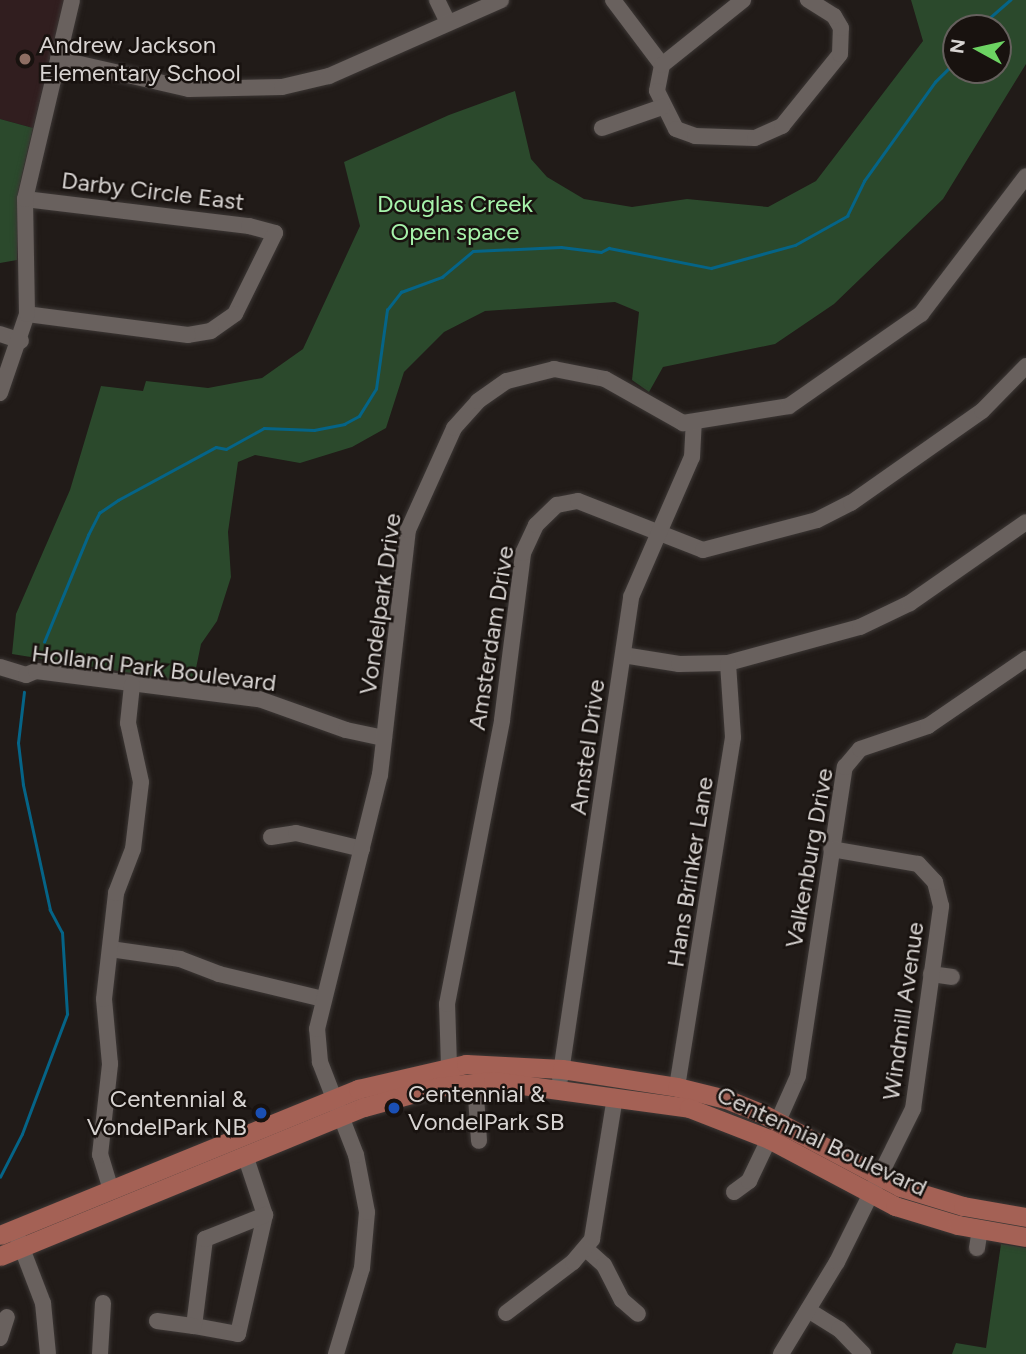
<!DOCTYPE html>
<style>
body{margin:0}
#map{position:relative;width:1026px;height:1354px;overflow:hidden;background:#211b18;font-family:Figtree,sans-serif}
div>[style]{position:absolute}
.education>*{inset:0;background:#311e1f}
.green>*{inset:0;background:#2b492c}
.stream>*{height:2.5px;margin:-1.25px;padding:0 1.25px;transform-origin:1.25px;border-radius:1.25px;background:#056487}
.roads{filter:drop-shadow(0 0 2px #3c3735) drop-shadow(0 0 2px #3c3735)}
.minor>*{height:16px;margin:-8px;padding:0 8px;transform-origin:8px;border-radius:8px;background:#69615e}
.major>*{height:19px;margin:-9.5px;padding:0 9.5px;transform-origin:9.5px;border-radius:9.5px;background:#a46155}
.dots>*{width:19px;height:19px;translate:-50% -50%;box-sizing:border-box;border:4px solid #18120f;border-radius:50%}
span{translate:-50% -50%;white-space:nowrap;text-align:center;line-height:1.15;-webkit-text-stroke:5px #18120f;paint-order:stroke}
.poi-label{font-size:24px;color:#d8d4d2}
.left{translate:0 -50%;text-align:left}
.right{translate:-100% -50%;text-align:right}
.street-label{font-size:24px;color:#d8d4d2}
.park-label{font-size:24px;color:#a7f3ab}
.north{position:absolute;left:942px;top:14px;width:70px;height:70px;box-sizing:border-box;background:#18120f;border:2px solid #65605d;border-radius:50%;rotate:278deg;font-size:19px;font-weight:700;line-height:28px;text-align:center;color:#d8d4d2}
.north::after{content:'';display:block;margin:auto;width:24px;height:32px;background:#6cd362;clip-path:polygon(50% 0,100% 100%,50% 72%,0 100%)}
</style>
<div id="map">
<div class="education">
<div style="clip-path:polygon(0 0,64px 0,33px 128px,0 119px)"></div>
</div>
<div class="green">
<div style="clip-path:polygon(evenodd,911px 0,1026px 0,1026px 64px,943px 199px,834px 304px,775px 344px,663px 367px,649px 392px,632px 380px,639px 312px,615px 302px,485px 311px,444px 332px,404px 372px,386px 428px,352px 447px,300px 463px,255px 455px,238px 462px,228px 532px,231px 577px,217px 621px,201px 644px,193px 683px,12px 654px,16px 614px,70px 490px,101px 386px,143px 391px,146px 381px,208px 388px,262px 378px,303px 349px,360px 226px,344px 162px,449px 115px,515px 91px,531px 159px,547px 177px,584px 199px,632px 207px,687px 199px,768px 207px,816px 181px,923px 41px,911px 0,956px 28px,998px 28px,998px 70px,956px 70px,956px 28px)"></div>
<div style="clip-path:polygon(0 119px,33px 128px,18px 192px,17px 260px,0 263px)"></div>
<div style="clip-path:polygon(1001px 1244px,1026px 1248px,1026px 1354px,952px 1354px,956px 1343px,986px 1348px)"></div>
</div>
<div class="stream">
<div style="left:978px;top:28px;width:43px;rotate:-41.2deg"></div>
<div style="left:44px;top:642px;width:116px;rotate:-67.6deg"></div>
<div style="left:88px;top:535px;width:25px;rotate:-63deg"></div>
<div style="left:99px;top:513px;width:23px;rotate:-34deg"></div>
<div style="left:118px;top:500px;width:111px;rotate:-28.4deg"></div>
<div style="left:216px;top:447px;width:10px;rotate:11deg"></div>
<div style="left:226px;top:449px;width:43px;rotate:-28.9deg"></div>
<div style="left:264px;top:428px;width:50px;rotate:2.3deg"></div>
<div style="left:314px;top:430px;width:31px;rotate:-11deg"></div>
<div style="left:344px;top:424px;width:17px;rotate:-28deg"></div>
<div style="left:359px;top:416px;width:32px;rotate:-58deg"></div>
<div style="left:376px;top:389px;width:80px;rotate:-82.1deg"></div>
<div style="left:387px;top:310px;width:23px;rotate:-52deg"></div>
<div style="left:401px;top:292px;width:44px;rotate:-20.1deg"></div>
<div style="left:442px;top:277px;width:40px;rotate:-40deg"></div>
<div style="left:473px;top:251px;width:88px;rotate:-2.6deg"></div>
<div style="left:561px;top:247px;width:40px;rotate:7.1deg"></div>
<div style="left:601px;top:252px;width:9px;rotate:-27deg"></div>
<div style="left:609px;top:248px;width:104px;rotate:11.1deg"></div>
<div style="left:711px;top:268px;width:87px;rotate:-15.3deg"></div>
<div style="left:795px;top:245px;width:60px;rotate:-29.1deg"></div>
<div style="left:847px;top:216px;width:39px;rotate:-64deg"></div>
<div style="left:864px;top:181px;width:122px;rotate:-54.4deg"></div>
<div style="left:935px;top:82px;width:30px;rotate:-45deg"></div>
<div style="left:0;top:1177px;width:48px;rotate:-62.9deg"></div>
<div style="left:22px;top:1134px;width:128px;rotate:-69.4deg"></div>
<div style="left:67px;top:1014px;width:81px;rotate:-93.5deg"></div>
<div style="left:62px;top:933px;width:26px;rotate:-118deg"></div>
<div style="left:50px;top:910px;width:128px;rotate:-102.2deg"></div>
<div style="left:23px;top:785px;width:42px;rotate:-96.8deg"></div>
<div style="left:18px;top:743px;width:51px;rotate:-83.3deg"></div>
</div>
<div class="roads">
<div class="minor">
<div style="left:437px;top:0;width:25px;rotate:64deg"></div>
<div style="left:613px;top:0;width:81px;rotate:53deg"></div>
<div style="left:662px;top:65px;width:26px;rotate:101deg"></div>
<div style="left:657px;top:91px;width:42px;rotate:63.4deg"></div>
<div style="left:676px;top:129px;width:20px;rotate:20deg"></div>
<div style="left:695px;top:136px;width:60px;rotate:1.9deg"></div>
<div style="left:755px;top:138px;width:30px;rotate:-24deg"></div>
<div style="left:782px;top:126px;width:92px;rotate:-51.1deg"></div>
<div style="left:840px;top:54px;width:26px;rotate:-88deg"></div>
<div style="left:841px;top:28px;width:14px;rotate:-120deg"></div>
<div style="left:834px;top:16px;width:31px;rotate:-148deg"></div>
<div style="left:58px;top:59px;width:134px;rotate:12.9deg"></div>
<div style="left:189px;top:89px;width:93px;rotate:-1.2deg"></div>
<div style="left:282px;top:87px;width:48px;rotate:-13.2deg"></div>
<div style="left:329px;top:76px;width:188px;rotate:-23.8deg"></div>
<div style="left:662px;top:65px;width:104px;rotate:-38.7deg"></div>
<div style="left:602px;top:128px;width:64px;rotate:-19.3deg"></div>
<div style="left:25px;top:199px;width:226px;rotate:6.9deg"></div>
<div style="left:249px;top:226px;width:27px;rotate:15deg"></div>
<div style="left:275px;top:233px;width:90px;rotate:116.3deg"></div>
<div style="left:235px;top:314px;width:29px;rotate:145deg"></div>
<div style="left:211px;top:331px;width:23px;rotate:170deg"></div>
<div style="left:188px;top:335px;width:162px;rotate:-172.6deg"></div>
<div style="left:0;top:334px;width:22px;rotate:18deg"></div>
<div style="left:0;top:393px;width:83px;rotate:-71.1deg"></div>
<div style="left:27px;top:314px;width:115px;rotate:-91deg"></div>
<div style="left:25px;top:199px;width:204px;rotate:-76.7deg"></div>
<div style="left:623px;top:655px;width:57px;rotate:9.1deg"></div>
<div style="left:679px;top:664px;width:49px;rotate:-1.2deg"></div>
<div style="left:728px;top:663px;width:137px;rotate:-15.3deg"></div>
<div style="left:860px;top:627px;width:55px;rotate:-25.6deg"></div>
<div style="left:910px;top:603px;width:141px;rotate:-34.9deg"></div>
<div style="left:0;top:667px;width:27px;rotate:17deg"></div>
<div style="left:26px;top:675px;width:11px;rotate:-22deg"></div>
<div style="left:36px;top:671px;width:225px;rotate:7.2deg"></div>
<div style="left:259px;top:699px;width:92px;rotate:19.6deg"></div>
<div style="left:346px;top:730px;width:39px;rotate:12deg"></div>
<div style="left:271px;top:837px;width:25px;rotate:-9deg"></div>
<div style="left:296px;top:833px;width:68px;rotate:13.6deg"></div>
<div style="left:110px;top:949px;width:71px;rotate:8.1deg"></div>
<div style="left:180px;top:959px;width:42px;rotate:21deg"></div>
<div style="left:219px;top:974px;width:107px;rotate:13.5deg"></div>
<div style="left:931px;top:974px;width:21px;rotate:8deg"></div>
<div style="left:449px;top:1066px;width:62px;rotate:-91.8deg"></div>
<div style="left:447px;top:1004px;width:289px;rotate:-79deg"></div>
<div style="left:502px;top:720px;width:168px;rotate:-82.8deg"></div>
<div style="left:523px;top:553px;width:31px;rotate:-65deg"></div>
<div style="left:536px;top:525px;width:29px;rotate:-44deg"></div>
<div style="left:557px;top:505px;width:21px;rotate:-11deg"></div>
<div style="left:578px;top:501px;width:134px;rotate:21.4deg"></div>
<div style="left:703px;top:550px;width:118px;rotate:-14.7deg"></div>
<div style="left:817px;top:520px;width:38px;rotate:-27deg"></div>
<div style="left:851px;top:503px;width:160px;rotate:-35.1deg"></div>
<div style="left:982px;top:411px;width:63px;rotate:-45.6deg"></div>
<div style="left:560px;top:1079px;width:487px;rotate:-81.6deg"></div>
<div style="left:631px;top:597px;width:153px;rotate:-66.5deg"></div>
<div style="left:692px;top:457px;width:34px;rotate:-87deg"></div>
<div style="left:475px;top:1082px;width:59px;rotate:86.1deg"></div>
<div style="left:677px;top:1087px;width:354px;rotate:-80.9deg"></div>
<div style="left:733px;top:737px;width:74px;rotate:-93.9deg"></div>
<div style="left:778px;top:1121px;width:49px;rotate:-66deg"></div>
<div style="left:798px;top:1076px;width:313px;rotate:-81.4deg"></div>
<div style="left:845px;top:767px;width:23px;rotate:-50deg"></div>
<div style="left:860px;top:749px;width:72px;rotate:-18.7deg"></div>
<div style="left:928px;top:726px;width:119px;rotate:-34.4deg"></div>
<div style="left:245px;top:1155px;width:63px;rotate:71.6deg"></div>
<div style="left:111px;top:1190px;width:37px;rotate:-107deg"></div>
<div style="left:100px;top:1155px;width:92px;rotate:-83.7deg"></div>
<div style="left:110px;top:1064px;width:65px;rotate:-95.3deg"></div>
<div style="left:104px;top:999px;width:107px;rotate:-83.5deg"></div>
<div style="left:116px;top:893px;width:47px;rotate:-68.9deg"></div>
<div style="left:133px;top:849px;width:67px;rotate:-83.2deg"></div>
<div style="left:141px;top:782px;width:60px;rotate:-102.4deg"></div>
<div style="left:128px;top:723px;width:38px;rotate:-84deg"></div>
<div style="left:734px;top:1192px;width:19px;rotate:-36deg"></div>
<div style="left:749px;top:1181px;width:47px;rotate:-64.5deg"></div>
<div style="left:265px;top:1215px;width:122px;rotate:102.8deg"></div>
<div style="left:238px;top:1334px;width:45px;rotate:-169.7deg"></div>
<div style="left:194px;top:1326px;width:88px;rotate:-82.8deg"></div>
<div style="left:205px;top:1239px;width:65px;rotate:-21.8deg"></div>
<div style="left:18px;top:1238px;width:70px;rotate:69deg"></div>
<div style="left:43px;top:1303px;width:51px;rotate:84.4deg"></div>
<div style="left:977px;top:1248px;width:18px;rotate:-81deg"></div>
<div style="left:586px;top:1249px;width:24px;rotate:42deg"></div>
<div style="left:604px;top:1265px;width:39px;rotate:63deg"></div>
<div style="left:622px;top:1300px;width:21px;rotate:41deg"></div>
<div style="left:808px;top:1310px;width:36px;rotate:32deg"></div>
<div style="left:839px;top:1329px;width:35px;rotate:46deg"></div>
<div style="left:506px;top:1313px;width:84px;rotate:-37.3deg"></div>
<div style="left:573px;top:1262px;width:30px;rotate:-50deg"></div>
<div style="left:592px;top:1239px;width:144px;rotate:-80.8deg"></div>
<div style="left:157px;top:1321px;width:37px;rotate:8deg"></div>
<div style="left:0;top:1338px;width:22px;rotate:-72deg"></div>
<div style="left:100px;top:1354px;width:51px;rotate:-86.6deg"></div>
<div style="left:336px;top:1354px;width:90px;rotate:-73.2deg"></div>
<div style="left:362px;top:1268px;width:56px;rotate:-84.9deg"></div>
<div style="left:367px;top:1212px;width:58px;rotate:-100.9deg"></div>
<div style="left:356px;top:1155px;width:100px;rotate:-111.2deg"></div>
<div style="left:320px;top:1062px;width:33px;rotate:-95deg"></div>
<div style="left:317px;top:1029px;width:262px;rotate:-76.1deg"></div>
<div style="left:380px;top:775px;width:247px;rotate:-83.5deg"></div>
<div style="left:408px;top:530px;width:112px;rotate:-65.7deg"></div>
<div style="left:454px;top:428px;width:36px;rotate:-48deg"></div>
<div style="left:478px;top:401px;width:35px;rotate:-35deg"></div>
<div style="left:507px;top:381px;width:49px;rotate:-14.3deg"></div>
<div style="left:554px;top:369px;width:52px;rotate:11.1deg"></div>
<div style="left:605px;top:379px;width:90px;rotate:29.4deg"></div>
<div style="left:683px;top:423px;width:107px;rotate:-9.1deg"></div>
<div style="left:789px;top:406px;width:161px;rotate:-34.9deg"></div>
<div style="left:921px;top:314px;width:173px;rotate:-52.7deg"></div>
<div style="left:781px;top:1354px;width:108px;rotate:-58.7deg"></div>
<div style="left:837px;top:1262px;width:171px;rotate:-63.6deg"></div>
<div style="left:913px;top:1109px;width:205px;rotate:-82.1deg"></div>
<div style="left:941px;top:906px;width:25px;rotate:-104deg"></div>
<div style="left:935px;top:882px;width:25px;rotate:-133deg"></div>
<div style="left:918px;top:864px;width:88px;rotate:-170.2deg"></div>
</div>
<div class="major">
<div style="left:0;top:1235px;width:387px;rotate:-22.2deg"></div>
<div style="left:358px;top:1089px;width:111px;rotate:-13deg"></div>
<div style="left:466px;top:1064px;width:96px;rotate:3deg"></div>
<div style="left:562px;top:1069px;width:116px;rotate:8.9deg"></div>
<div style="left:677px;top:1087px;width:50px;rotate:13.8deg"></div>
<div style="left:726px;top:1099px;width:35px;rotate:22deg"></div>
<div style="left:759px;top:1112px;width:160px;rotate:28deg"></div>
<div style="left:900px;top:1187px;width:66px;rotate:16.8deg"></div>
<div style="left:963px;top:1206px;width:64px;rotate:9.9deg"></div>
<div style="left:0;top:1256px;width:393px;rotate:-22.3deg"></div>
<div style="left:364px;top:1107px;width:76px;rotate:-15.3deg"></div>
<div style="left:437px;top:1087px;width:56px;rotate:-6.1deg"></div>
<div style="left:493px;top:1081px;width:198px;rotate:7.8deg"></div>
<div style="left:689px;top:1108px;width:86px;rotate:21.2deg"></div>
<div style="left:769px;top:1139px;width:143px;rotate:28deg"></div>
<div style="left:895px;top:1206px;width:66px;rotate:16.8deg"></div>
<div style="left:958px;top:1225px;width:69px;rotate:10deg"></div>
</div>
</div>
<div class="dots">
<div style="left:25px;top:59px;background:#8d6e63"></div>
<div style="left:394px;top:1108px;background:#1a4fb4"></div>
<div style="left:261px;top:1113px;background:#1a4fb4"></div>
</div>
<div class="poi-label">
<span class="left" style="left:39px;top:59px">Andrew Jackson<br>Elementary School</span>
<span class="left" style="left:408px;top:1108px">Centennial &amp;<br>VondelPark SB</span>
<span class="right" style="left:247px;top:1113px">Centennial &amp;<br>VondelPark NB</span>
</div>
<div class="street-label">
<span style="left:153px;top:191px;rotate:7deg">Darby Circle East</span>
<span style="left:380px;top:604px;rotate:-82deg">Vondelpark Drive</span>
<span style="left:491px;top:638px;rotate:-81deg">Amsterdam Drive</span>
<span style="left:154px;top:668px;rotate:7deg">Holland Park Boulevard</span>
<span style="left:587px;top:747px;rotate:-82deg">Amstel Drive</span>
<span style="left:809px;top:858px;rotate:-80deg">Valkenburg Drive</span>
<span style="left:690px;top:872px;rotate:-81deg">Hans Brinker Lane</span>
<span style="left:903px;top:1011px;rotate:-82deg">Windmill Avenue</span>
<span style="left:822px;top:1141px;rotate:25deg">Centennial Boulevard</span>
</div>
<div class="park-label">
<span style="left:455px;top:218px">Douglas Creek<br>Open space</span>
</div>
<div class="north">N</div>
</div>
